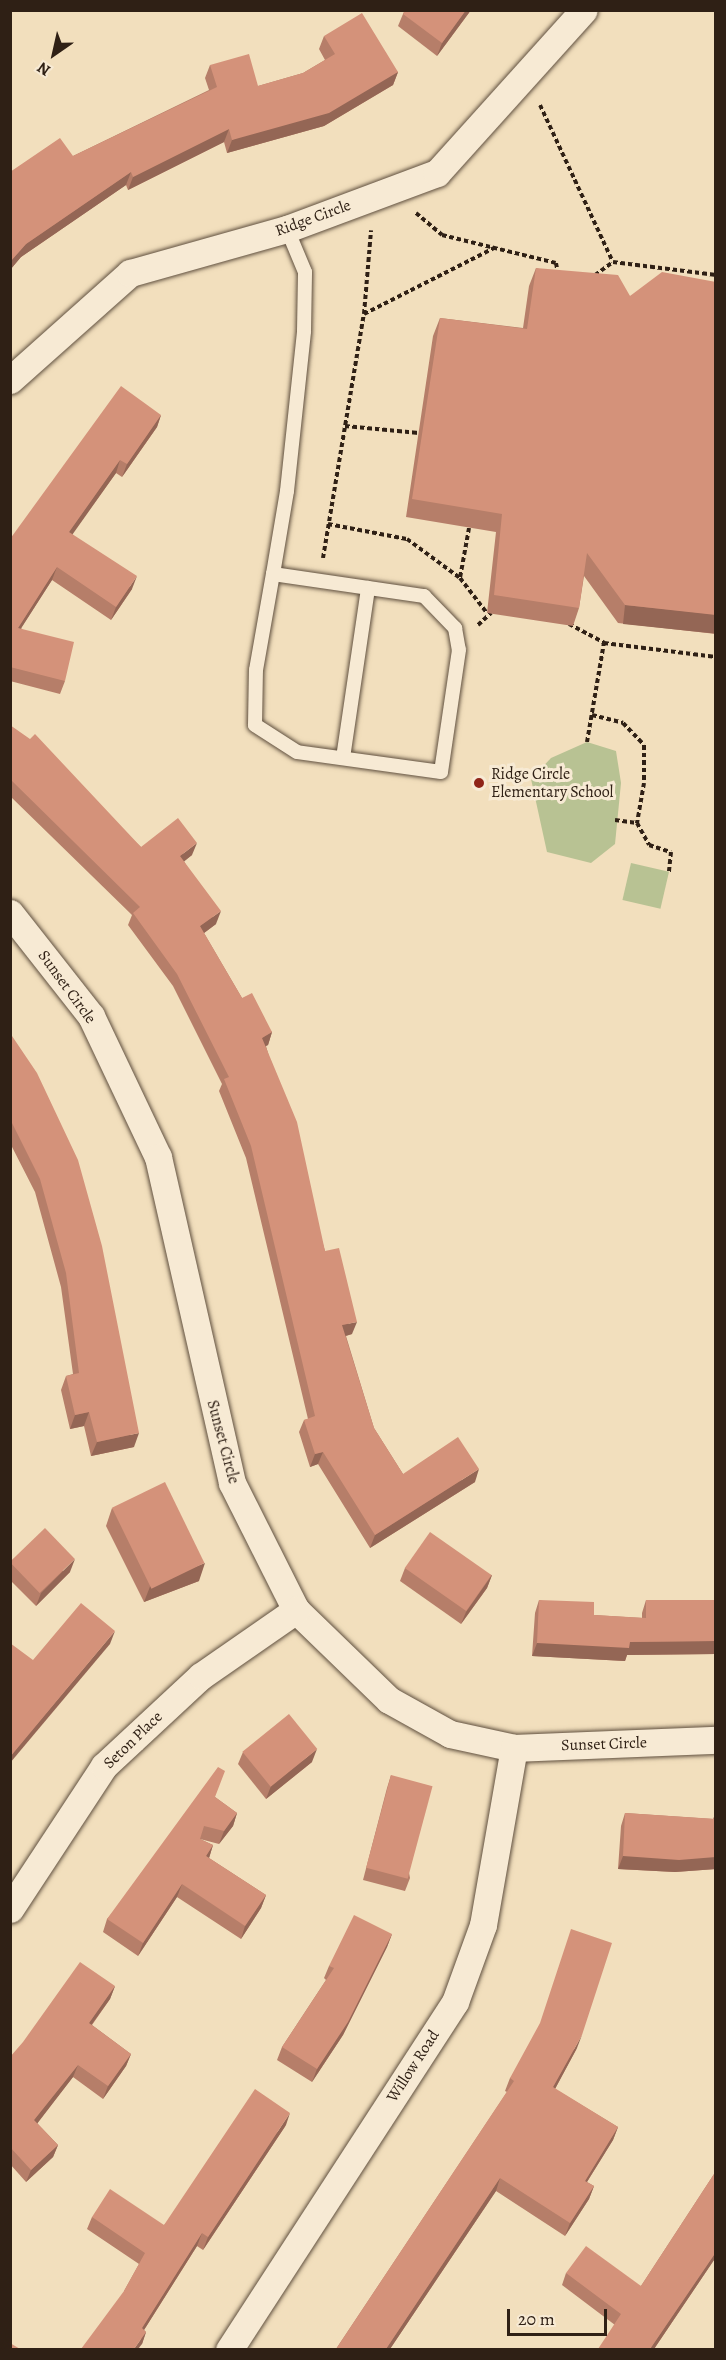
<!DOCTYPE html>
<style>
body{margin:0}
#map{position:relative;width:726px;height:2360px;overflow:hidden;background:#f2dfbd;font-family:Alegreya,serif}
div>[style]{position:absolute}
.green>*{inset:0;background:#b8c293;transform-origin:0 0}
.path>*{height:4px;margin-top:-2px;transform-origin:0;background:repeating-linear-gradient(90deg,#2f2015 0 4.5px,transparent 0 7.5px)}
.roads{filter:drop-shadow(0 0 2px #60503f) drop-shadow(0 0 2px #60503f)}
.lane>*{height:14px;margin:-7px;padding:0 7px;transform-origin:7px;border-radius:7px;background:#f7ead4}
.street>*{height:27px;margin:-13.5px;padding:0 13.5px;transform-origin:13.5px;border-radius:13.5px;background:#f7ead4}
.wall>*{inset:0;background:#b67e69}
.shaded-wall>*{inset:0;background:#946655;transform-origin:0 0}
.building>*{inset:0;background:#d4927a;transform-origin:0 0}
.dots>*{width:16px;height:16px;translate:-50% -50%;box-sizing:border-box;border:3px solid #f7ead4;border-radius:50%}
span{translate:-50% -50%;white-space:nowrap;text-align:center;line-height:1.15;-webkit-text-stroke:6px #f7ead4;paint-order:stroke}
.street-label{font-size:16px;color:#2f2015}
.poi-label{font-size:16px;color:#2f2015}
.left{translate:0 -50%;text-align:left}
.frame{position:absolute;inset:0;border:12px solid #2f2015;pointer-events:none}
.north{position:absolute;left:24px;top:24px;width:60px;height:60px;-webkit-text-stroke:4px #f7ead4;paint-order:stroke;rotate:214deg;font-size:16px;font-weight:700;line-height:24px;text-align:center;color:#2f2015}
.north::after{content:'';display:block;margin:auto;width:21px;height:27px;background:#2f2015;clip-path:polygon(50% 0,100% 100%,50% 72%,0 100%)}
.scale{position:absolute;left:507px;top:2309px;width:100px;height:27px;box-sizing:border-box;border:3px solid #2f2015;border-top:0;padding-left:8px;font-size:18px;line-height:21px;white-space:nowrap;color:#2f2015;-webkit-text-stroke:4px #f7ead4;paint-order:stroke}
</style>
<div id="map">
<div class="green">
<div style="clip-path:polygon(587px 742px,616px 751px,621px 783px,615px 844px,591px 863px,547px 852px,531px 779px,551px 758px)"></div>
<div style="left:631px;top:863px;width:39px;height:38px;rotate:13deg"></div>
</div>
<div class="path">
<div style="left:540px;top:105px;width:173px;rotate:65.1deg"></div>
<div style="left:416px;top:213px;width:34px;rotate:40deg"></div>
<div style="left:442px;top:235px;width:117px;rotate:13.8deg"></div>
<div style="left:556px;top:263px;width:11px;rotate:80deg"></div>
<div style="left:595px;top:275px;width:22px;rotate:-36deg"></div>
<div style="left:613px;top:262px;width:104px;rotate:7.2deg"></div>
<div style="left:364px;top:314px;width:148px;rotate:-26.9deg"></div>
<div style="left:345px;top:426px;width:74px;rotate:5.4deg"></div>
<div style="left:328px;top:524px;width:80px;rotate:10.8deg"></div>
<div style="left:407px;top:539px;width:66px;rotate:36.3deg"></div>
<div style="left:469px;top:528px;width:51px;rotate:100.2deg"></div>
<div style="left:460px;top:578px;width:44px;rotate:52.4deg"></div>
<div style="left:323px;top:558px;width:247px;rotate:-80.5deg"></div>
<div style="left:364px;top:314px;width:84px;rotate:-85.2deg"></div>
<div style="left:569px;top:624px;width:40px;rotate:28deg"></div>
<div style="left:604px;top:643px;width:113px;rotate:7.1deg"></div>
<div style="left:478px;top:625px;width:18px;rotate:-43deg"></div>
<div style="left:592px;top:715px;width:32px;rotate:14deg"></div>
<div style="left:623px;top:723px;width:30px;rotate:46deg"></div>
<div style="left:644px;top:745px;width:38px;rotate:90deg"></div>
<div style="left:644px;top:783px;width:41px;rotate:99.9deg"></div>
<div style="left:637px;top:823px;width:25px;rotate:61deg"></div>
<div style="left:649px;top:845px;width:23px;rotate:18deg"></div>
<div style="left:671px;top:852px;width:20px;rotate:96deg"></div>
<div style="left:587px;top:742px;width:100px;rotate:-80.3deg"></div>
<div style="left:615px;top:820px;width:22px;rotate:8deg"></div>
</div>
<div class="roads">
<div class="lane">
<div style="left:273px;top:574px;width:153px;rotate:8.3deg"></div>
<div style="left:424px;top:596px;width:45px;rotate:45.9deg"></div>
<div style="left:455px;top:628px;width:22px;rotate:80deg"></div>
<div style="left:459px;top:650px;width:123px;rotate:98.4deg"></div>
<div style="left:441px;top:772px;width:145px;rotate:-172.1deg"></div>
<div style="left:297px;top:752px;width:50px;rotate:-147.3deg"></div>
<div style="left:255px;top:725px;width:55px;rotate:-89deg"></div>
<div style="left:256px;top:670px;width:97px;rotate:-80deg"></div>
<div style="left:273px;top:574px;width:84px;rotate:-80.4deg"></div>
<div style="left:287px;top:491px;width:161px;rotate:-83.9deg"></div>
<div style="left:304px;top:331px;width:59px;rotate:-89deg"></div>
<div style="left:305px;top:272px;width:47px;rotate:-112.7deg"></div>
<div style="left:343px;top:758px;width:172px;rotate:-81.6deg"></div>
</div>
<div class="street">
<div style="left:10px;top:380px;width:161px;rotate:-41.7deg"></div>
<div style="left:130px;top:273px;width:163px;rotate:-15.7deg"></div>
<div style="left:287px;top:229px;width:160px;rotate:-20.5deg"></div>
<div style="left:437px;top:173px;width:219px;rotate:-48deg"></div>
<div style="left:10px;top:913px;width:131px;rotate:51.8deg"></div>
<div style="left:91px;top:1016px;width:156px;rotate:64.6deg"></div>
<div style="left:158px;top:1157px;width:334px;rotate:77.2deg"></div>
<div style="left:232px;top:1483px;width:142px;rotate:63.3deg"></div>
<div style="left:296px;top:1610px;width:129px;rotate:44.1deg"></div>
<div style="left:389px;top:1700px;width:70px;rotate:29.1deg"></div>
<div style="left:450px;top:1734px;width:66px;rotate:12.3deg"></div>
<div style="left:514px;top:1748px;width:202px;rotate:-2.3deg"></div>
<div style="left:10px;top:1909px;width:171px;rotate:-56.7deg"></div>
<div style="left:104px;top:1766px;width:132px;rotate:-42.9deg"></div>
<div style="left:201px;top:1676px;width:116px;rotate:-34.8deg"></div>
<div style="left:229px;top:2350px;width:415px;rotate:-57deg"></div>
<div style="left:455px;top:2002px;width:82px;rotate:-70deg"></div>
<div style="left:483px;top:1925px;width:180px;rotate:-80.1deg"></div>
</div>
</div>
<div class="wall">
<div style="clip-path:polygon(405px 10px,471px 10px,437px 56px,398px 26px,403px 14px)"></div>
<div style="clip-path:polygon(324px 36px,398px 72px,393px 85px,324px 126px,227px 153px,224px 142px,128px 190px,126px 185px,21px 257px,10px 270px,10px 172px,73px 156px,209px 90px,205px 78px,210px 65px,258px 86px,303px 73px,325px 60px,319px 49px)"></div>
<div style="clip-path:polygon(536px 268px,630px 296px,716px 282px,716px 634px,618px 623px,584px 576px,579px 608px,573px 626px,487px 613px,496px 532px,406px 517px,433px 336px,440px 318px,523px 328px,529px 286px)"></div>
<div style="clip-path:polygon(161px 415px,157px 427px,122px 477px,116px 473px,72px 534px,132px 589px,111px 620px,52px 580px,21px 628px,65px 681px,60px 694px,10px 681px,10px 539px)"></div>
<div style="clip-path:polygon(10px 725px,141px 847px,192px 855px,184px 861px,216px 924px,204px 933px,242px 998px,272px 1032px,268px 1045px,266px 1046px,325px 1251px,352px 1334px,346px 1336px,374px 1428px,403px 1474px,475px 1482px,370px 1548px,318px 1464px,310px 1467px,299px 1432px,304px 1420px,308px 1419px,246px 1158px,219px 1091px,222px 1084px,173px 986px,128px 925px,132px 915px,10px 796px)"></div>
<div style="clip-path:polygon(10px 1033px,134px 1447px,91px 1456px,84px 1426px,70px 1429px,61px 1390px,66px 1376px,73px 1374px,61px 1287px,35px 1192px,10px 1143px)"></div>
<div style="clip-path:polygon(112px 1508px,199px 1581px,144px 1602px,106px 1526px)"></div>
<div style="clip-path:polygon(10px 1562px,70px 1572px,36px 1606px,10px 1580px)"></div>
<div style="clip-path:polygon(405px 1568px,492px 1575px,487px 1588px,461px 1624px,400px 1581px)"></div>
<div style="clip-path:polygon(539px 1600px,594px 1615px,642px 1618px,642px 1613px,646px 1600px,716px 1600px,716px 1654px,627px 1655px,625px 1661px,532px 1656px,535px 1613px)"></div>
<div style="clip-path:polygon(243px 1752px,312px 1762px,266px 1799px,238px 1764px)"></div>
<div style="clip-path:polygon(391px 1775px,410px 1878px,405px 1891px,363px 1880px,387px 1788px)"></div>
<div style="clip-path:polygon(215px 1797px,237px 1813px,233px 1826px,219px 1844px,200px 1839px,213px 1845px,209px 1858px,266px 1895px,261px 1908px,241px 1939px,177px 1897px,138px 1956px,103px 1932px,107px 1919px)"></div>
<div style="clip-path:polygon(716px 1812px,716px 1869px,675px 1872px,618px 1869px,621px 1826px,625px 1813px,713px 1819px)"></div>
<div style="clip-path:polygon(392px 1934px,387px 1947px,343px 2035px,312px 2082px,277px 2060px,282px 2047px,326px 1980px,324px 1978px,329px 1966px)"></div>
<div style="clip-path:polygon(115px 1986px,110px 1999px,92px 2025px,131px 2054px,126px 2066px,103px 2099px,73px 2077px,37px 2123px,58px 2145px,53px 2157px,26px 2182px,10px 2164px,10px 2057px)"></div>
<div style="clip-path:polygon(577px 2048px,555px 2089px,618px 2127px,613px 2140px,587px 2182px,594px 2186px,589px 2199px,565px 2236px,496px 2191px,390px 2349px,336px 2349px,507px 2092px,505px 2091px,510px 2078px)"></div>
<div style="clip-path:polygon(286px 2125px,203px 2250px,197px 2246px,144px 2330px,146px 2332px,142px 2344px,124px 2291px,139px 2264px,87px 2229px,92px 2217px,164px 2225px)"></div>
<div style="clip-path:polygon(716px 2171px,716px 2257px,654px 2349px,615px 2325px,562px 2285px,566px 2273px,641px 2286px)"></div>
</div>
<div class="shaded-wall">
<div style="clip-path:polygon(466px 10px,471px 10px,437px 56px,442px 43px)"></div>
<div style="clip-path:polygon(398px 72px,393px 85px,324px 126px,227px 153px,232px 140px)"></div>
<div style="clip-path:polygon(229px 129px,224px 142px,128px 190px,133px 177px)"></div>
<div style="clip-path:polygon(131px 172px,126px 185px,21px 257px,10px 270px,10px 262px,26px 244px)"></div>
<div style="clip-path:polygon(161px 415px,157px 427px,122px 477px,127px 464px)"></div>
<div style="clip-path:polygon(120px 460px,116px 473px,65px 545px,69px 532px)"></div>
<div style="clip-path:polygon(57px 567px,52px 580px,13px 641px,18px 628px)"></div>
<div style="clip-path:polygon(137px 576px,132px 589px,111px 620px,116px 607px)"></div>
<div style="left:625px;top:605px;width:92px;height:19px;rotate:6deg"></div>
<div style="clip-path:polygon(197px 843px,192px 855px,176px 868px,180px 856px)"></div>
<div style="clip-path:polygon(221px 911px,216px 924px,196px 939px,200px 926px)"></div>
<div style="clip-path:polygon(272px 1032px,268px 1045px,257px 1050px,262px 1038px)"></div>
<div style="clip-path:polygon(357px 1322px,352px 1334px,338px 1338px,342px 1325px)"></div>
<div style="clip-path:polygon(89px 1412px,84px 1426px,70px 1429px,75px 1415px)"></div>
<div style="clip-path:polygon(139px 1433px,134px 1447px,91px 1456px,97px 1442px)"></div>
<div style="clip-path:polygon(323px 1452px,318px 1464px,310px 1467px,315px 1454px)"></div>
<div style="clip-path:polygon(479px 1469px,475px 1482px,370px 1548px,375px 1535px)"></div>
<div style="clip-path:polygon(75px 1559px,70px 1572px,36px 1606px,41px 1593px)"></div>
<div style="clip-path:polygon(205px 1563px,199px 1581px,144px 1602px,151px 1584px)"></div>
<div style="clip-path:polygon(492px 1575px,487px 1588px,461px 1624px,466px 1612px)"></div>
<div style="clip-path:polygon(115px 1631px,110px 1644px,10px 1763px,10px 1757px,14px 1751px)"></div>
<div style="clip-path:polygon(716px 1641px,716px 1654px,627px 1655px,625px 1661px,532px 1656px,537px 1643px)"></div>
<div style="clip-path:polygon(317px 1749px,312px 1762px,266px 1799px,271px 1786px)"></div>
<div style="clip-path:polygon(237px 1813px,233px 1826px,219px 1844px,224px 1831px)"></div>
<div style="clip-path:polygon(213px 1845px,209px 1858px,206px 1856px)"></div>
<div style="clip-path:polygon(623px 1856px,716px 1857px,716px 1869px,675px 1872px,618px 1869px)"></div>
<div style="clip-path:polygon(182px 1884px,177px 1897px,138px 1956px,143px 1943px)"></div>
<div style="clip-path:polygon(266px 1895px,261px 1908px,241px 1939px,245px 1926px)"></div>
<div style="clip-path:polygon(392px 1934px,387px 1947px,343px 2035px,312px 2082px,317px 2069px)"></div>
<div style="clip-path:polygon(115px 1986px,110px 1999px,84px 2035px,89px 2023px)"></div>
<div style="clip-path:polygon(582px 2035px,577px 2048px,549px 2100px,553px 2087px)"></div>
<div style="clip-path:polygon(131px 2054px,126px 2066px,103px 2099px,108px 2086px)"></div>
<div style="clip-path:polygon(78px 2065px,73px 2077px,30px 2133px,34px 2120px)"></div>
<div style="clip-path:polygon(290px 2113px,286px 2125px,203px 2250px,208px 2237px)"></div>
<div style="clip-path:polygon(618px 2127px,613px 2140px,580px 2193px,585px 2181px)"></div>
<div style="clip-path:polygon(58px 2145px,53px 2157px,26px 2182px,31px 2170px)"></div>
<div style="clip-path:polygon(500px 2178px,496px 2191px,390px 2349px,386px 2349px)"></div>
<div style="clip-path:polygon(594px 2186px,589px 2199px,565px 2236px,570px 2223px)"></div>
<div style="clip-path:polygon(202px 2233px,197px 2246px,137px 2341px,142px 2328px)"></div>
<div style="clip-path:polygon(716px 2252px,716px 2257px,654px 2349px,650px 2349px)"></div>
<div style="clip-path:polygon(146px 2332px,142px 2344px,138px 2349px,134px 2349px)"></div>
</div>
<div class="building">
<div style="clip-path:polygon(405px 10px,466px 10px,442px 43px,403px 14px)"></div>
<div style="clip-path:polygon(362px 13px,398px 72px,329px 113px,232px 140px,229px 129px,133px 177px,131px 172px,26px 244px,10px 262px,10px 172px,60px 138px,73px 156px,217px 87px,210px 65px,249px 54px,258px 86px,303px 73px,335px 54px,324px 36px)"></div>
<div style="clip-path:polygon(536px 268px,618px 275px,630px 296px,662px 272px,716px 282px,716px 615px,625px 605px,587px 553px,579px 608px,494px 595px,502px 514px,412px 499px,440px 318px,527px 329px)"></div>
<div style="clip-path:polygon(121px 386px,161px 415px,127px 464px,120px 460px,69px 532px,137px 576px,116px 607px,57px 567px,18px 628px,74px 642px,65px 681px,10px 667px,10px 539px)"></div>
<div style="clip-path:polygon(10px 725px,30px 739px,35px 734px,141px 847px,178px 818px,197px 843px,180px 856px,221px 911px,200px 926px,242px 998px,252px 993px,272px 1032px,262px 1038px,297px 1122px,325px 1251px,339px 1248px,357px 1322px,342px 1325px,374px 1428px,403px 1474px,458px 1437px,479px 1469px,375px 1535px,323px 1452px,315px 1454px,304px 1420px,315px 1416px,251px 1146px,224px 1079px,229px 1077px,177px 974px,133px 913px,140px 907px,10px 779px)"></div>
<div style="clip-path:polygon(10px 1033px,37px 1073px,78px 1160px,102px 1246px,139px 1433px,97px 1442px,89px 1412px,75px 1415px,66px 1376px,79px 1373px,66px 1273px,40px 1179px,10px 1119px)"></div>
<div style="left:165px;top:1482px;width:90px;height:59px;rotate:64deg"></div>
<div style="left:45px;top:1528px;width:43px;height:49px;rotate:46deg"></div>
<div style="left:430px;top:1532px;width:75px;height:44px;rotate:35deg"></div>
<div style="clip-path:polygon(539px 1600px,594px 1602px,594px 1615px,646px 1618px,646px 1600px,716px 1600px,716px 1641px,630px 1642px,629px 1648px,537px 1643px)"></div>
<div style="clip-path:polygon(81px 1603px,115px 1631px,10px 1757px,10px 1643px,33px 1660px)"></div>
<div style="left:289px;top:1714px;width:45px;height:60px;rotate:51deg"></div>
<div style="clip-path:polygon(218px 1767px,225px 1771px,215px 1797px,237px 1813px,224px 1831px,204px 1826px,200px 1839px,213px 1845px,206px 1856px,266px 1895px,245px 1926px,182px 1884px,143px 1943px,107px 1919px)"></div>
<div style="left:391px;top:1775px;width:43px;height:96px;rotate:15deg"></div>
<div style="clip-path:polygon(625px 1813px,716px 1819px,716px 1857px,679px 1860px,623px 1856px)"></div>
<div style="clip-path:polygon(354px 1915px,392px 1934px,348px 2022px,317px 2069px,282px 2047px,334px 1968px,329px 1966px)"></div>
<div style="clip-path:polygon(571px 1929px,612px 1943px,582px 2035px,553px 2087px,618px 2127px,585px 2181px,594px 2186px,570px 2223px,500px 2178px,386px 2349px,336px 2349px,514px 2081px,510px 2078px,540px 2023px)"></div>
<div style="clip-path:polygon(80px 1962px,115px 1986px,89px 2023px,131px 2054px,108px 2086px,78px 2065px,34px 2120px,58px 2145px,31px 2170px,10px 2147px,10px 2057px,23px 2042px)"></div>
<div style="clip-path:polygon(255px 2089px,290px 2113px,208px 2237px,202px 2233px,142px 2328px,146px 2332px,134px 2349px,81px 2349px,124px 2291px,145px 2253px,92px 2217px,110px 2189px,164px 2225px)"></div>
<div style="clip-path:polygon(716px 2171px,716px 2252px,650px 2349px,598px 2349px,621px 2314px,566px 2273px,586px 2246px,641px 2286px)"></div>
<div style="clip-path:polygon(10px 2343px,20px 2349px,10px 2349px)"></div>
</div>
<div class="dots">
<div style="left:479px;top:783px;background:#8f2418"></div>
</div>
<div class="street-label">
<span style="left:313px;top:218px;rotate:-20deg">Ridge Circle</span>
<span style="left:67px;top:987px;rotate:54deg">Sunset Circle</span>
<span style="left:223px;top:1442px;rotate:75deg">Sunset Circle</span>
<span style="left:133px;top:1740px;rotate:-44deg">Seton Place</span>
<span style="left:604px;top:1744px;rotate:-2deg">Sunset Circle</span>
<span style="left:413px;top:2066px;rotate:-57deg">Willow Road</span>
</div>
<div class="poi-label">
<span class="left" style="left:491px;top:783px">Ridge Circle<br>Elementary School</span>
</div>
<div class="frame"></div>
<div class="north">N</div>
<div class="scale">20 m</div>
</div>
